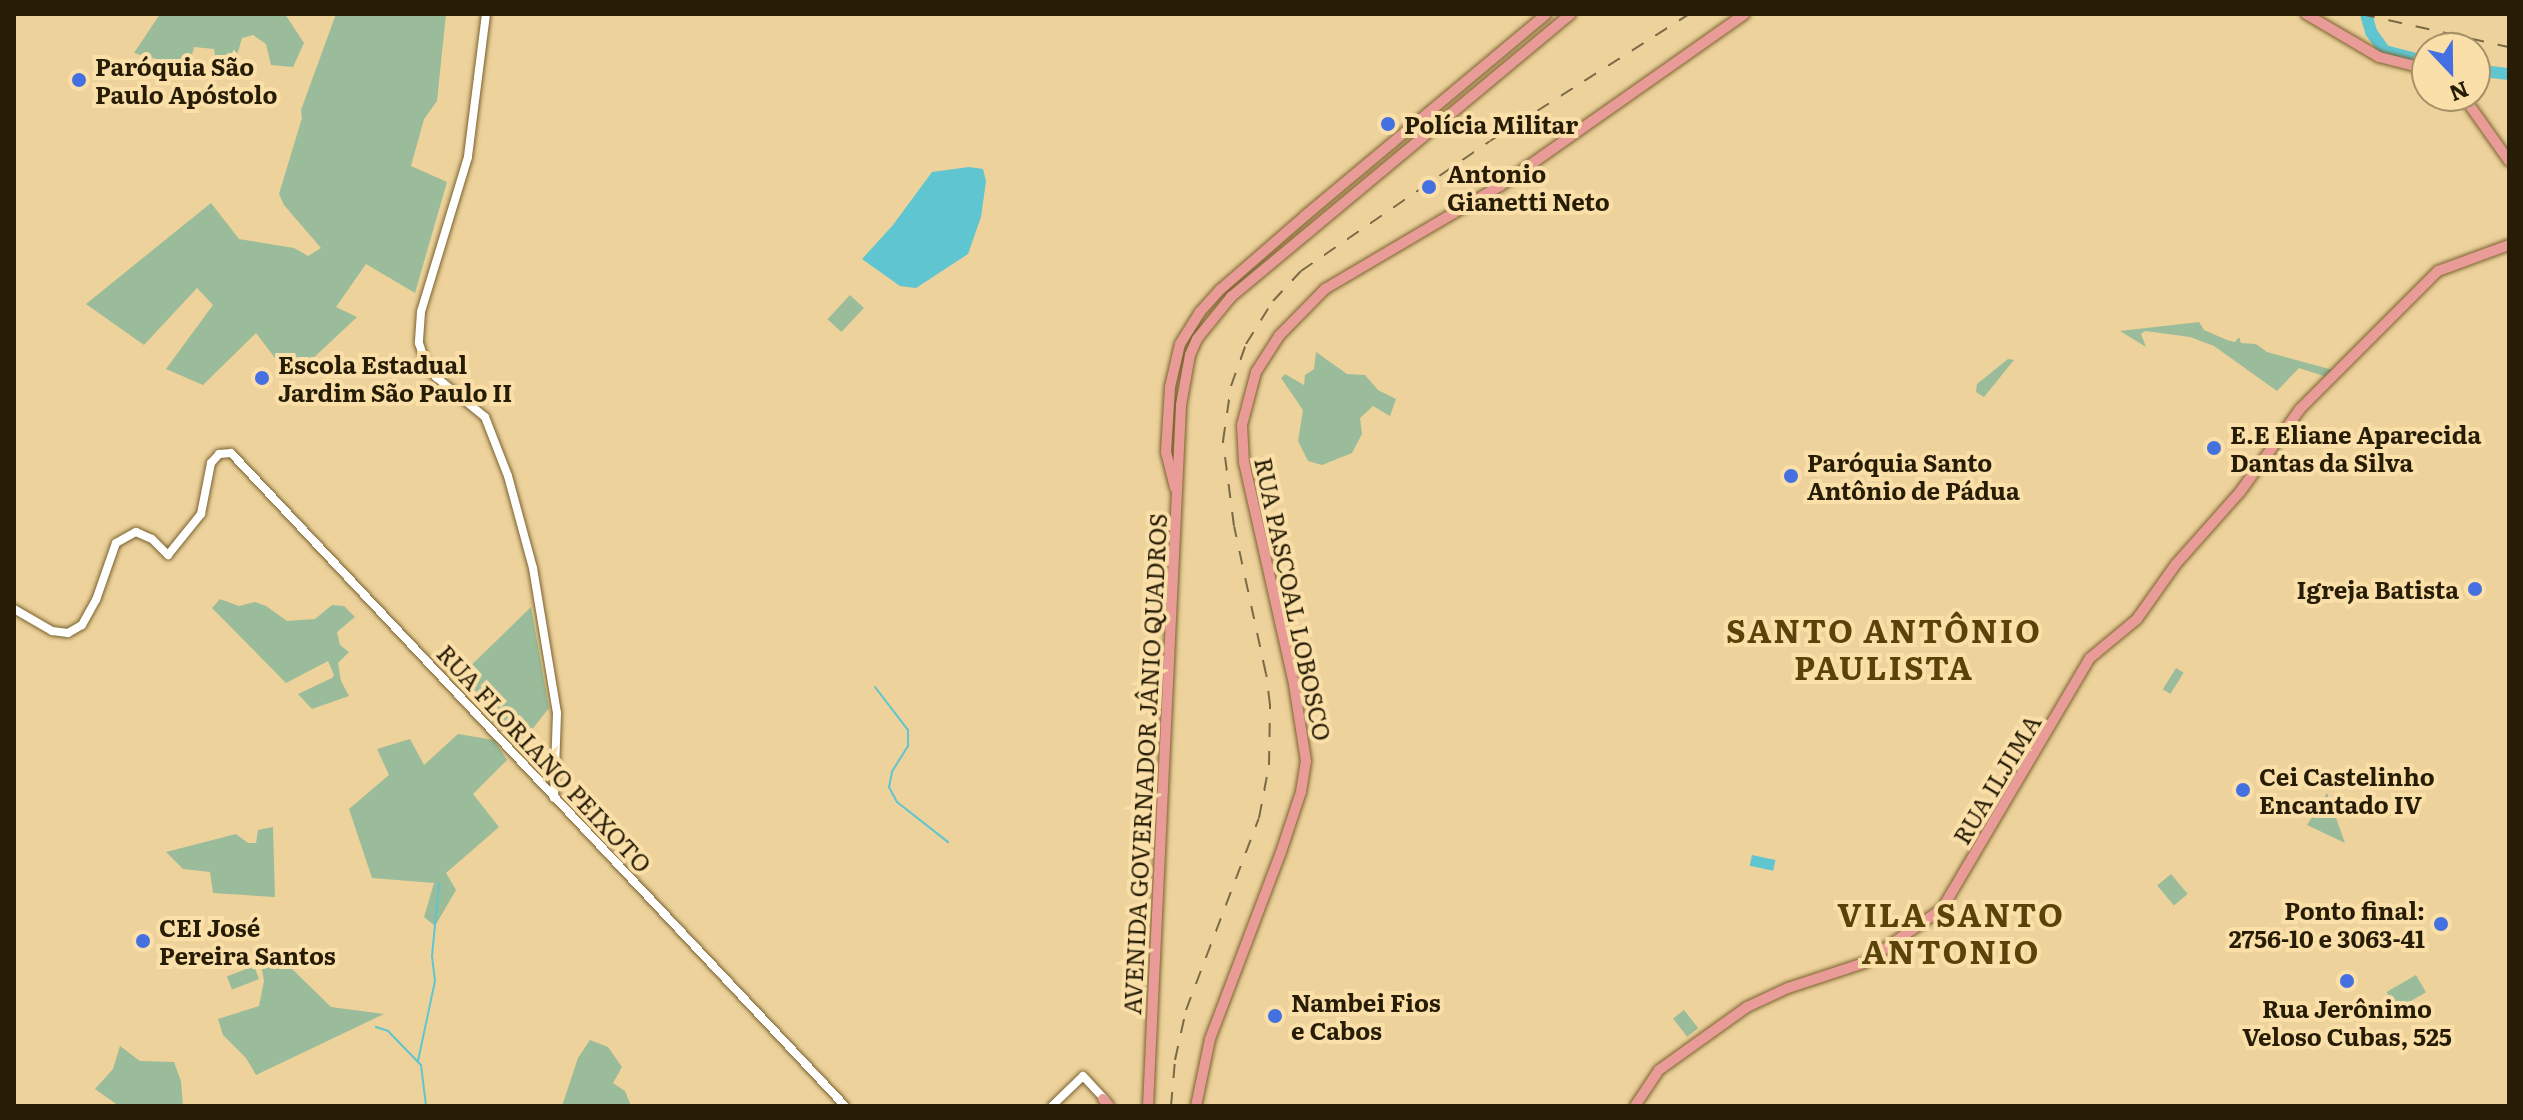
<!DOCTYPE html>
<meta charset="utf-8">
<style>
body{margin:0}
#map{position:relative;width:2523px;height:1120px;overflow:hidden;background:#edd29c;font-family:Literata,serif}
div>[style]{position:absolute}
.green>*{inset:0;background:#9abc9a;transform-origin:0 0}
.water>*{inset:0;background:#5fc5d0;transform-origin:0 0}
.stream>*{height:2px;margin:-1px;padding:0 1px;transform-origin:1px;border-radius:1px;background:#5fc5d0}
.river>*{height:12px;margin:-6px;padding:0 6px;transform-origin:6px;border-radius:6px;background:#5fc5d0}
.roads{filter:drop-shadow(0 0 2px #7a622e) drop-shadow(0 0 2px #7a622e)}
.minor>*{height:8px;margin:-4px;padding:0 4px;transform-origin:4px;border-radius:4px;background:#fff}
.major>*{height:10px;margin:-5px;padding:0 5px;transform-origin:5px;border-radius:5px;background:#e99b98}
.rail>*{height:2px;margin-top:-1px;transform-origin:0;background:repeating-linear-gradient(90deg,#7a6945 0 14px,transparent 0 28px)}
.dots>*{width:22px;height:22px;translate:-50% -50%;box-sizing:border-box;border:4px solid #fadfa8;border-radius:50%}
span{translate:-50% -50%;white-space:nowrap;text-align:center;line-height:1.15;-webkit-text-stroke:8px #fadfa8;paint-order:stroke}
.poi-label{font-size:24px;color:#271d07;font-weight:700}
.left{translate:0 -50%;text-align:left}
.right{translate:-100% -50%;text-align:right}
.street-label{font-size:24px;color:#271d07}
.district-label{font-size:32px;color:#5a4309;font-weight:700;letter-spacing:2px}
.frame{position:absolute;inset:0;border:16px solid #271d07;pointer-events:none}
.north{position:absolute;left:2411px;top:32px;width:80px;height:80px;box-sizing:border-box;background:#fadfa8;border:2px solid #a69168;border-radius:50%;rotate:158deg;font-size:22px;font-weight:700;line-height:32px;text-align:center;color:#271d07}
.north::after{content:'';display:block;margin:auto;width:28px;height:36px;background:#4470e1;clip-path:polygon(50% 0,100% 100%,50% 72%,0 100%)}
</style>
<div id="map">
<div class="green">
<div style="clip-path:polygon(160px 14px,285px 14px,304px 43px,293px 67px,271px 65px,266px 44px,253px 35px,242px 38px,235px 62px,227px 64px,216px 60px,214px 49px,194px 47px,191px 59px,183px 66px,134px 53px)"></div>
<div style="clip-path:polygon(336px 14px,446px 14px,437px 101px,424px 119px,411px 166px,447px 182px,415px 293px,366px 264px,336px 307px,357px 317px,291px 379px,256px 333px,203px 385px,166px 369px,213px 305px,197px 288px,144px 345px,86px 304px,211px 203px,239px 239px,294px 248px,308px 256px,321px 248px,284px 205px,279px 194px,302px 118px,301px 110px)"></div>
<div style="left:850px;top:295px;width:19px;height:33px;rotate:43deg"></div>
<div style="clip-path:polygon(2199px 322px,2204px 330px,2227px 340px,2235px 342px,2239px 337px,2241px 343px,2256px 344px,2267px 352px,2333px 370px,2327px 377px,2299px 368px,2277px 391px,2214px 346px,2190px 337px,2145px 331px,2141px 334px,2146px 347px,2120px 331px)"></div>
<div style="clip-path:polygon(1316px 352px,1347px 374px,1365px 375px,1378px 390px,1396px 399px,1390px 416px,1373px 406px,1360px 418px,1362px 434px,1352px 453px,1322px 465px,1308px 461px,1298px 441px,1303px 410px,1281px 378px,1285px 374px,1304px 385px,1305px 375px,1314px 369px)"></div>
<div style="clip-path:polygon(2008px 359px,2014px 360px,1984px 397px,1976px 392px,1977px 384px)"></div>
<div style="clip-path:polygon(220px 599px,239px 606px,255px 602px,266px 606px,287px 621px,315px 619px,332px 605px,344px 606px,355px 617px,337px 632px,340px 645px,349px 652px,338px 663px,341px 681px,349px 696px,312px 709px,298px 694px,332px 678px,334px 675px,328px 661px,286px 683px,212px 608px)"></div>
<div style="clip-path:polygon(531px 607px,549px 708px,530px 732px,525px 757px,456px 680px)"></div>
<div style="left:2176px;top:668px;width:9px;height:25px;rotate:32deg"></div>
<div style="clip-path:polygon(458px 734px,494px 740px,507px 760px,473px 794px,499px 827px,446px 873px,456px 890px,435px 926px,424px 917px,434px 883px,372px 878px,349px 809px,389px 775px,377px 749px,410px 739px,424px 765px)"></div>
<div style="clip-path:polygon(2327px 793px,2345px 843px,2307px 825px)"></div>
<div style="clip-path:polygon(273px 827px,275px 897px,213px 893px,210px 872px,183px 869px,166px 852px,236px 834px,248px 843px,256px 843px,258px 830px)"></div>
<div style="left:2171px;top:874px;width:26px;height:18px;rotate:50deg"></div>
<div style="clip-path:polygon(258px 947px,286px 963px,331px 1007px,384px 1014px,256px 1075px,246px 1058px,223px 1035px,218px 1019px,259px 1006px,264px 981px)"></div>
<div style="left:254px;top:966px;width:14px;height:29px;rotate:69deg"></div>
<div style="left:2416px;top:975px;width:20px;height:34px;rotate:60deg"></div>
<div style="left:1684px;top:1010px;width:23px;height:14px;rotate:52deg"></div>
<div style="clip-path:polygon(590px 1040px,608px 1047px,622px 1067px,613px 1083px,625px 1091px,631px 1106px,562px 1106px,578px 1058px)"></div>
<div style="clip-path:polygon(120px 1046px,140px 1061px,174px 1062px,181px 1081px,183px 1106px,119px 1106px,95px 1089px,113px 1069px)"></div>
</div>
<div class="water">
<div style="clip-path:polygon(969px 167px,983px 169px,986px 181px,981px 217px,968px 254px,916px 288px,900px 286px,862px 259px,893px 225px,932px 172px)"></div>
<div style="left:1752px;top:855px;width:24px;height:11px;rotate:12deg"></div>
</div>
<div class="stream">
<div style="left:875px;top:687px;width:54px;rotate:52.5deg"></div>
<div style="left:908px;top:730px;width:16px;rotate:90deg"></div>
<div style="left:908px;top:746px;width:31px;rotate:122deg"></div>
<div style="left:892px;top:772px;width:15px;rotate:101deg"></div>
<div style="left:889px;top:787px;width:17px;rotate:62deg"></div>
<div style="left:897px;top:802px;width:65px;rotate:38.1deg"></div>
<div style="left:376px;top:1027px;width:13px;rotate:18deg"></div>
<div style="left:388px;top:1031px;width:47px;rotate:45.9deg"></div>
<div style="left:421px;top:1065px;width:41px;rotate:83deg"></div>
<div style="left:418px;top:1061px;width:82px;rotate:-78deg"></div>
<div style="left:435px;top:981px;width:25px;rotate:-97deg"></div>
<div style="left:432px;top:956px;width:73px;rotate:-84.5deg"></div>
</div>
<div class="river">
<div style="left:2366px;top:14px;width:19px;rotate:74deg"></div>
<div style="left:2371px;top:32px;width:24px;rotate:54deg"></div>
<div style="left:2385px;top:51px;width:43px;rotate:14.7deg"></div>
<div style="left:2475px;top:70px;width:34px;rotate:7deg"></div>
</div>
<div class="roads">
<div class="minor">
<div style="left:486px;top:14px;width:144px;rotate:97.2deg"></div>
<div style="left:468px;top:157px;width:162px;rotate:106.9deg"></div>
<div style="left:421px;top:312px;width:31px;rotate:94deg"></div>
<div style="left:419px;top:343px;width:20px;rotate:72deg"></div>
<div style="left:425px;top:362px;width:19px;rotate:54deg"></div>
<div style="left:436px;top:377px;width:63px;rotate:39.2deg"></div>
<div style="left:485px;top:417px;width:63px;rotate:68.7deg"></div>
<div style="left:508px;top:476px;width:95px;rotate:74.8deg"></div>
<div style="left:533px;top:568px;width:147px;rotate:80.6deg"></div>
<div style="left:557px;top:713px;width:85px;rotate:92deg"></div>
<div style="left:14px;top:609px;width:44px;rotate:30.1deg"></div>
<div style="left:52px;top:631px;width:16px;rotate:7deg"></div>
<div style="left:68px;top:633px;width:16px;rotate:-30deg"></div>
<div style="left:82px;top:625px;width:29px;rotate:-61deg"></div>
<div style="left:96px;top:600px;width:60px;rotate:-70.7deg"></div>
<div style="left:116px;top:543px;width:23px;rotate:-29deg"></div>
<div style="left:136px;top:532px;width:17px;rotate:24deg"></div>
<div style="left:152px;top:539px;width:23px;rotate:45deg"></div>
<div style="left:168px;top:555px;width:53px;rotate:-51.2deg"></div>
<div style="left:201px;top:514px;width:52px;rotate:-78.9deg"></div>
<div style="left:211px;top:463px;width:12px;rotate:-48deg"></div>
<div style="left:219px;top:454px;width:12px;rotate:-5deg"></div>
<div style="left:231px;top:453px;width:896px;rotate:46.76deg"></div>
<div style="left:1052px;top:1106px;width:43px;rotate:-44.1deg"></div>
<div style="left:1083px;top:1076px;width:34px;rotate:47deg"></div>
</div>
<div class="major">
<div style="left:2306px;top:14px;width:85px;rotate:30.5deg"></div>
<div style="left:2379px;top:57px;width:49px;rotate:14deg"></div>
<div style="left:2463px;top:96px;width:80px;rotate:54.7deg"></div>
<div style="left:1175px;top:488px;width:37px;rotate:-104deg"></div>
<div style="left:1166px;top:452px;width:65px;rotate:-86.5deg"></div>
<div style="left:1170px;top:387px;width:44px;rotate:-76.9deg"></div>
<div style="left:1180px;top:344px;width:38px;rotate:-58deg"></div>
<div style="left:1200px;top:312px;width:31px;rotate:-48deg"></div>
<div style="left:1221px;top:289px;width:113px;rotate:-41deg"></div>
<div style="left:1306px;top:215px;width:313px;rotate:-39.9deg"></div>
<div style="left:1103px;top:1099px;width:9px;rotate:49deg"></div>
<div style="left:1148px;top:1106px;width:702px;rotate:-87.3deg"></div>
<div style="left:1181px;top:405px;width:51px;rotate:-79.8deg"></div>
<div style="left:1190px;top:355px;width:17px;rotate:-66deg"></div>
<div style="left:1197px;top:339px;width:54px;rotate:-51deg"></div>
<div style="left:1231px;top:297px;width:442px;rotate:-39.8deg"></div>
<div style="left:1196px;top:1106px;width:68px;rotate:-78.2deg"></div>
<div style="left:1210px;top:1039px;width:200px;rotate:-69.2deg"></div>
<div style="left:1281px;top:852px;width:63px;rotate:-71.6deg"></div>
<div style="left:1301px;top:792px;width:31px;rotate:-81deg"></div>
<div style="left:1306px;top:761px;width:78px;rotate:-98.9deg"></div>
<div style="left:1294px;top:684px;width:227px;rotate:-102.7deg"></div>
<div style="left:1244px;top:463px;width:38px;rotate:-93deg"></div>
<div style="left:1242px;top:425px;width:55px;rotate:-75.2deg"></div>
<div style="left:1256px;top:372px;width:43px;rotate:-57.4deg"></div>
<div style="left:1279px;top:336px;width:66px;rotate:-45.6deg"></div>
<div style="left:1325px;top:289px;width:203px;rotate:-30.5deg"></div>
<div style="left:1500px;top:186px;width:299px;rotate:-35.1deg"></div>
<div style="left:1635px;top:1106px;width:43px;rotate:-56.3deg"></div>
<div style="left:1659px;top:1070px;width:108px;rotate:-35.6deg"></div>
<div style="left:1747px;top:1007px;width:45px;rotate:-24.9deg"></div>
<div style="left:1788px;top:988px;width:80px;rotate:-18.2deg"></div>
<div style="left:1864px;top:963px;width:95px;rotate:-34.7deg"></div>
<div style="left:1942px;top:909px;width:291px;rotate:-59.5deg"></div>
<div style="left:2090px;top:658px;width:61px;rotate:-39.7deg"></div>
<div style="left:2137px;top:619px;width:67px;rotate:-54.7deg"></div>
<div style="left:2176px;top:564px;width:96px;rotate:-48.4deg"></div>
<div style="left:2240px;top:492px;width:102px;rotate:-54.1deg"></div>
<div style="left:2300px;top:409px;width:195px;rotate:-45deg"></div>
<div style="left:2438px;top:271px;width:76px;rotate:-20.1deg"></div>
</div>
</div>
<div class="rail">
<div style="left:2361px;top:14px;width:152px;rotate:12.6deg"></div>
<div style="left:1171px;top:1106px;width:46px;rotate:-85deg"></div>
<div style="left:1175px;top:1060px;width:51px;rotate:-77.6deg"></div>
<div style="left:1186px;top:1010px;width:205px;rotate:-69.2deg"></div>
<div style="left:1259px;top:818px;width:54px;rotate:-79.3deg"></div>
<div style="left:1269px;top:765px;width:60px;rotate:-89deg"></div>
<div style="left:1270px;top:705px;width:31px;rotate:-97deg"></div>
<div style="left:1266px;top:674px;width:151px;rotate:-102.2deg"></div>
<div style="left:1234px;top:526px;width:86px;rotate:-97.4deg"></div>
<div style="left:1223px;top:441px;width:56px;rotate:-81.7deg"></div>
<div style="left:1231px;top:386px;width:45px;rotate:-70.3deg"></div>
<div style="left:1246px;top:344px;width:51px;rotate:-57.9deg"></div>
<div style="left:1273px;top:301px;width:41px;rotate:-47deg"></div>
<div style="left:1301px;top:271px;width:229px;rotate:-34.5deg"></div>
<div style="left:1490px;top:141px;width:236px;rotate:-32.5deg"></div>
</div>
<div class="dots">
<div style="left:79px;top:80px;background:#4470e1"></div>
<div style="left:1388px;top:124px;background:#4470e1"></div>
<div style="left:1429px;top:187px;background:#4470e1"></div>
<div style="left:262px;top:378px;background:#4470e1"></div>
<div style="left:2214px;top:448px;background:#4470e1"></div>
<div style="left:1791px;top:476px;background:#4470e1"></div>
<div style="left:2475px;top:589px;background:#4470e1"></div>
<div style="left:2243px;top:790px;background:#4470e1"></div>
<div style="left:2441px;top:924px;background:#4470e1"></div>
<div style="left:143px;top:941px;background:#4470e1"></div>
<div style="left:2347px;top:981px;background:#4470e1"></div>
<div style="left:1275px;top:1016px;background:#4470e1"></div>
</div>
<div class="poi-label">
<span class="left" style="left:95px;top:80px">Paróquia São<br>Paulo Apóstolo</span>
<span class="left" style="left:1404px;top:124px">Polícia Militar</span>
<span class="left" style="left:1447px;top:187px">Antonio<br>Gianetti Neto</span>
<span class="left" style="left:278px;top:378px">Escola Estadual<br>Jardim São Paulo II</span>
<span class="left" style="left:2230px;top:448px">E.E Eliane Aparecida<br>Dantas da Silva</span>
<span class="left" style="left:1807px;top:476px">Paróquia Santo<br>Antônio de Pádua</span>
<span class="right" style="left:2459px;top:589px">Igreja Batista</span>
<span class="left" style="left:2259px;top:790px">Cei Castelinho<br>Encantado IV</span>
<span class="right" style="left:2425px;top:924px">Ponto final:<br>2756-10 e 3063-41</span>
<span class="left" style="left:159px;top:941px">CEI José<br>Pereira Santos</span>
<span class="left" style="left:1291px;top:1016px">Nambei Fios<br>e Cabos</span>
<span style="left:2347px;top:1022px">Rua Jerônimo<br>Veloso Cubas, 525</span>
</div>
<div class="street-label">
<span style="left:1294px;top:599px;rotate:78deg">RUA PASCOAL LOBOSCO</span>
<span style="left:545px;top:758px;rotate:47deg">RUA FLORIANO PEIXOTO</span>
<span style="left:1144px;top:764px;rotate:-87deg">AVENIDA GOVERNADOR JÂNIO QUADROS</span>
<span style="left:1996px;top:779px;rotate:-59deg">RUA ILJIMA</span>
</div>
<div class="district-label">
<span style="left:1884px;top:648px">SANTO ANTÔNIO<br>PAULISTA</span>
<span style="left:1951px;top:932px">VILA SANTO<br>ANTONIO</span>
</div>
<div class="frame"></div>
<div class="north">N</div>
</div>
